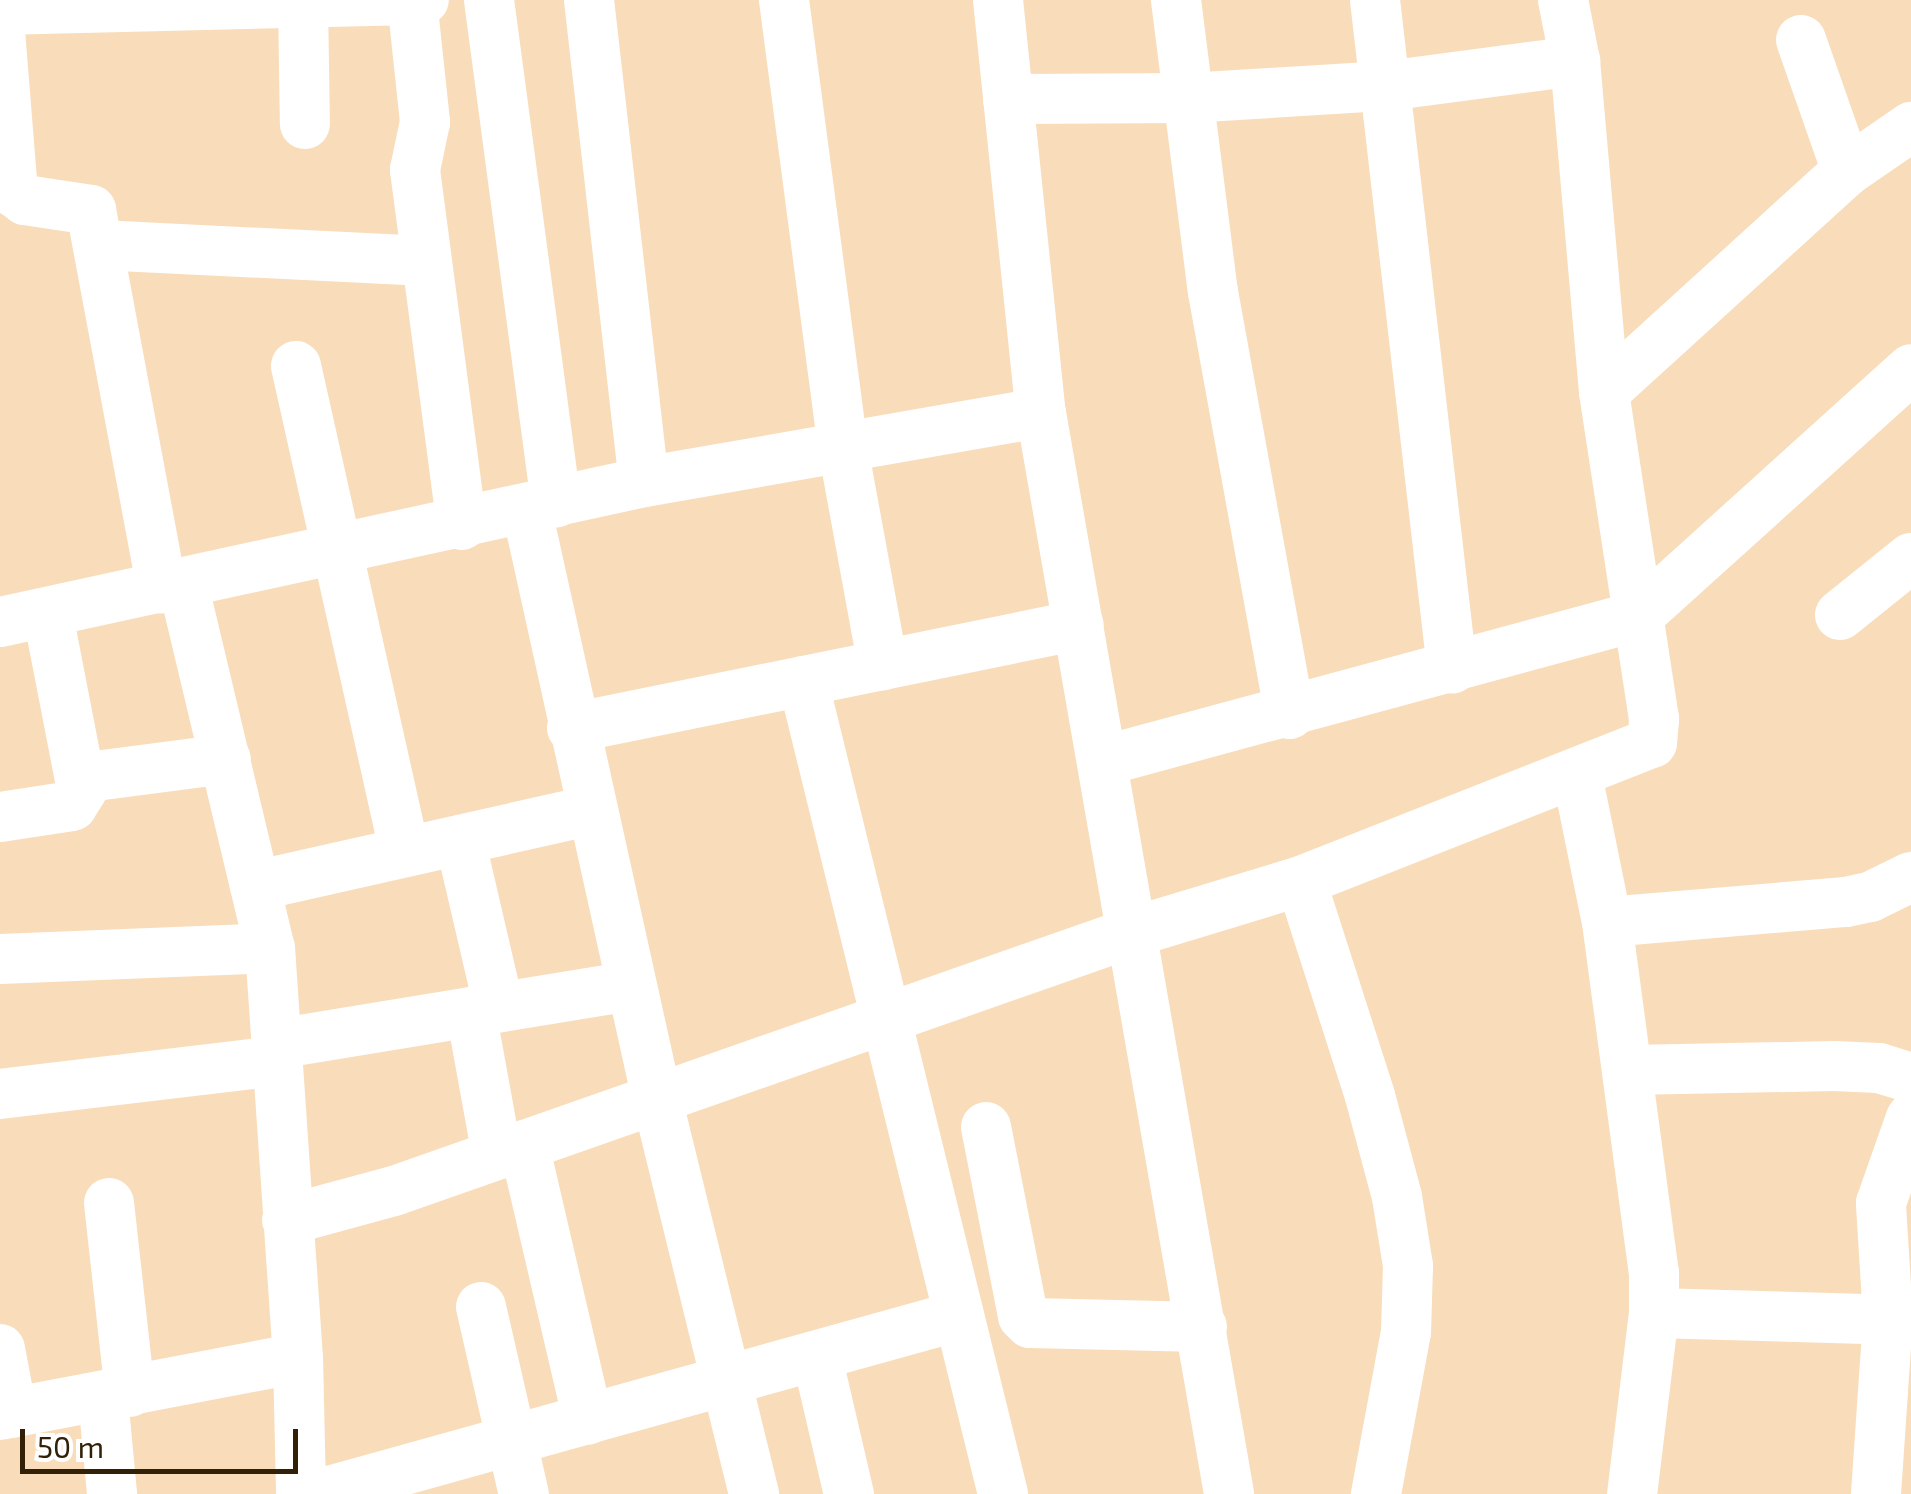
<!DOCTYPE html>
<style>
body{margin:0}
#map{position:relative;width:1911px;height:1494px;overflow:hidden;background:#f9ddba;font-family:"Exo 2",sans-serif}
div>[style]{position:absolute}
.minor>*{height:50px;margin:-25px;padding:0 25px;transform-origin:25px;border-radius:25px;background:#fff}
span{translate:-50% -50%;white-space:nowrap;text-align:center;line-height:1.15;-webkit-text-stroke:10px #fff;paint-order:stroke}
.scale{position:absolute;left:20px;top:1429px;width:278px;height:45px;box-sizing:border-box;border:5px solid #322007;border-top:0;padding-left:12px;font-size:30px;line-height:35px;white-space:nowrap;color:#322007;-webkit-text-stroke:8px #fff;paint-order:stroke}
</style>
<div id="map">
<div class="minor">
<div style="left:412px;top:0;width:123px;rotate:83.9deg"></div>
<div style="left:425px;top:122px;width:49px;rotate:101.8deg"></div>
<div style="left:415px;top:170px;width:358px;rotate:82.5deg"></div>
<div style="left:489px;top:0;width:507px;rotate:82.41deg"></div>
<div style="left:589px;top:0;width:485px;rotate:83.5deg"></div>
<div style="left:784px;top:0;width:452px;rotate:82.5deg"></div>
<div style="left:843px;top:448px;width:221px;rotate:79.6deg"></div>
<div style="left:998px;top:0;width:415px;rotate:84.1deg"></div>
<div style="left:1041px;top:413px;width:1097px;rotate:80.13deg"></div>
<div style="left:1176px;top:0;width:294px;rotate:82.8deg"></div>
<div style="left:1213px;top:292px;width:429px;rotate:79.7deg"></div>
<div style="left:1375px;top:0;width:673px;rotate:83.43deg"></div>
<div style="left:303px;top:3px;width:121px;rotate:89.1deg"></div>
<div style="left:0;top:10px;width:424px;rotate:-1.4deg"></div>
<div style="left:0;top:31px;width:161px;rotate:85.4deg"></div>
<div style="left:13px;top:191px;width:15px;rotate:37deg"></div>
<div style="left:25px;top:200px;width:67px;rotate:8.6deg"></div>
<div style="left:91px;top:210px;width:385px;rotate:79.4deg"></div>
<div style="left:1801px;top:40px;width:139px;rotate:70.7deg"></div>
<div style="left:1008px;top:99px;width:180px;rotate:-0.3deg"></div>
<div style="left:1188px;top:98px;width:198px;rotate:-3.5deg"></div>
<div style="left:1386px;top:86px;width:191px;rotate:-7.5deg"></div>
<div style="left:99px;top:245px;width:328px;rotate:2.8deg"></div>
<div style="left:296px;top:366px;width:498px;rotate:77.4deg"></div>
<div style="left:1604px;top:392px;width:328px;rotate:-42.3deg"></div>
<div style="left:1847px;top:171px;width:78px;rotate:-34.5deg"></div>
<div style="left:527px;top:511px;width:602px;rotate:77.53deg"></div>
<div style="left:657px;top:1099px;width:407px;rotate:76.2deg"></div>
<div style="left:183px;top:584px;width:374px;rotate:76.6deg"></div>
<div style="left:270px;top:948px;width:411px;rotate:86.1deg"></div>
<div style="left:298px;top:1358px;width:136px;rotate:88.7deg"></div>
<div style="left:1840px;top:615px;width:91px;rotate:-38.8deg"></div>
<div style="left:0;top:622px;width:659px;rotate:-12.26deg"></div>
<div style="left:644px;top:482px;width:403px;rotate:-9.9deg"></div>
<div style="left:803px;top:681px;width:837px;rotate:76.18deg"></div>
<div style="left:572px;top:728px;width:517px;rotate:-11.48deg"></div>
<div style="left:1103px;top:761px;width:554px;rotate:-15.16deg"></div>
<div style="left:1638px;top:616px;width:368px;rotate:-42.1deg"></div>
<div style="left:1577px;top:775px;width:150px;rotate:78.5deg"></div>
<div style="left:1607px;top:922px;width:353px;rotate:82.4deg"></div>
<div style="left:1654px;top:1272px;width:41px;rotate:90deg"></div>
<div style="left:1654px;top:1313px;width:182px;rotate:96.9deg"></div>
<div style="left:80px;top:778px;width:147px;rotate:-7.4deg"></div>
<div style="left:0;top:817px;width:73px;rotate:-8.7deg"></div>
<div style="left:72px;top:806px;width:19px;rotate:-58deg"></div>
<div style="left:82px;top:790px;width:178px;rotate:-101deg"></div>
<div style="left:460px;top:840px;width:172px;rotate:76.9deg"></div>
<div style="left:1301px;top:881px;width:226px;rotate:72.2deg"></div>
<div style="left:1370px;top:1096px;width:105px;rotate:75deg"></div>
<div style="left:1397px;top:1197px;width:70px;rotate:80.9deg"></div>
<div style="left:1408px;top:1266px;width:66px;rotate:91.7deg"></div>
<div style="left:1406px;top:1332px;width:165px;rotate:100.5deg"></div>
<div style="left:255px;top:886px;width:344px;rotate:-12.7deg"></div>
<div style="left:1607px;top:922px;width:240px;rotate:-4.8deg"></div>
<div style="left:1846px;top:902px;width:25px;rotate:-12deg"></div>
<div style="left:1870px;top:897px;width:46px;rotate:-26deg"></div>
<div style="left:0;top:959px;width:270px;rotate:-2.3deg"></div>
<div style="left:471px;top:1012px;width:145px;rotate:79.7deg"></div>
<div style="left:276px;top:1044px;width:360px;rotate:-9.3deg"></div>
<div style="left:1629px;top:1070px;width:205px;rotate:-1.1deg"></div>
<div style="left:1834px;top:1066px;width:45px;rotate:2.5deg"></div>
<div style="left:1879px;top:1068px;width:34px;rotate:17deg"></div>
<div style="left:0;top:1094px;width:279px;rotate:-6.8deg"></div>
<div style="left:986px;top:1127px;width:193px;rotate:78.9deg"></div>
<div style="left:1023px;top:1316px;width:10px;rotate:45deg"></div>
<div style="left:1030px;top:1323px;width:172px;rotate:1.3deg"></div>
<div style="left:524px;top:1145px;width:282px;rotate:76.9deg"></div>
<div style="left:109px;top:1203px;width:190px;rotate:83.7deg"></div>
<div style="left:287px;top:1220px;width:111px;rotate:-15.2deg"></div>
<div style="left:394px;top:1191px;width:783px;rotate:-19.31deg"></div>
<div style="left:1133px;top:932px;width:176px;rotate:-16.9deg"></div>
<div style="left:1301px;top:881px;width:377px;rotate:-21.5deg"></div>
<div style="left:1652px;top:743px;width:24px;rotate:-85deg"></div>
<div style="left:1654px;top:719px;width:331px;rotate:-98.7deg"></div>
<div style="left:1604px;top:392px;width:332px;rotate:-95deg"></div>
<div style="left:1575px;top:61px;width:62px;rotate:-101.1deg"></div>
<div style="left:481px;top:1307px;width:192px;rotate:77.1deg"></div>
<div style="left:1654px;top:1313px;width:257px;rotate:1.6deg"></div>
<div style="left:0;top:1349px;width:65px;rotate:79.4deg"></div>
<div style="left:817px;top:1357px;width:141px;rotate:76.9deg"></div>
<div style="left:103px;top:1398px;width:96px;rotate:84.6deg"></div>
<div style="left:0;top:1415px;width:303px;rotate:-10.8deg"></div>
<div style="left:318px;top:1494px;width:664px;rotate:-15.54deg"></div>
<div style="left:1876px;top:1494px;width:175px;rotate:-86.1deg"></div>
<div style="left:1888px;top:1319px;width:116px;rotate:-93.5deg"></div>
<div style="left:1881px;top:1203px;width:90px;rotate:-70.6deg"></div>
</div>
<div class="scale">50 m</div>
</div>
